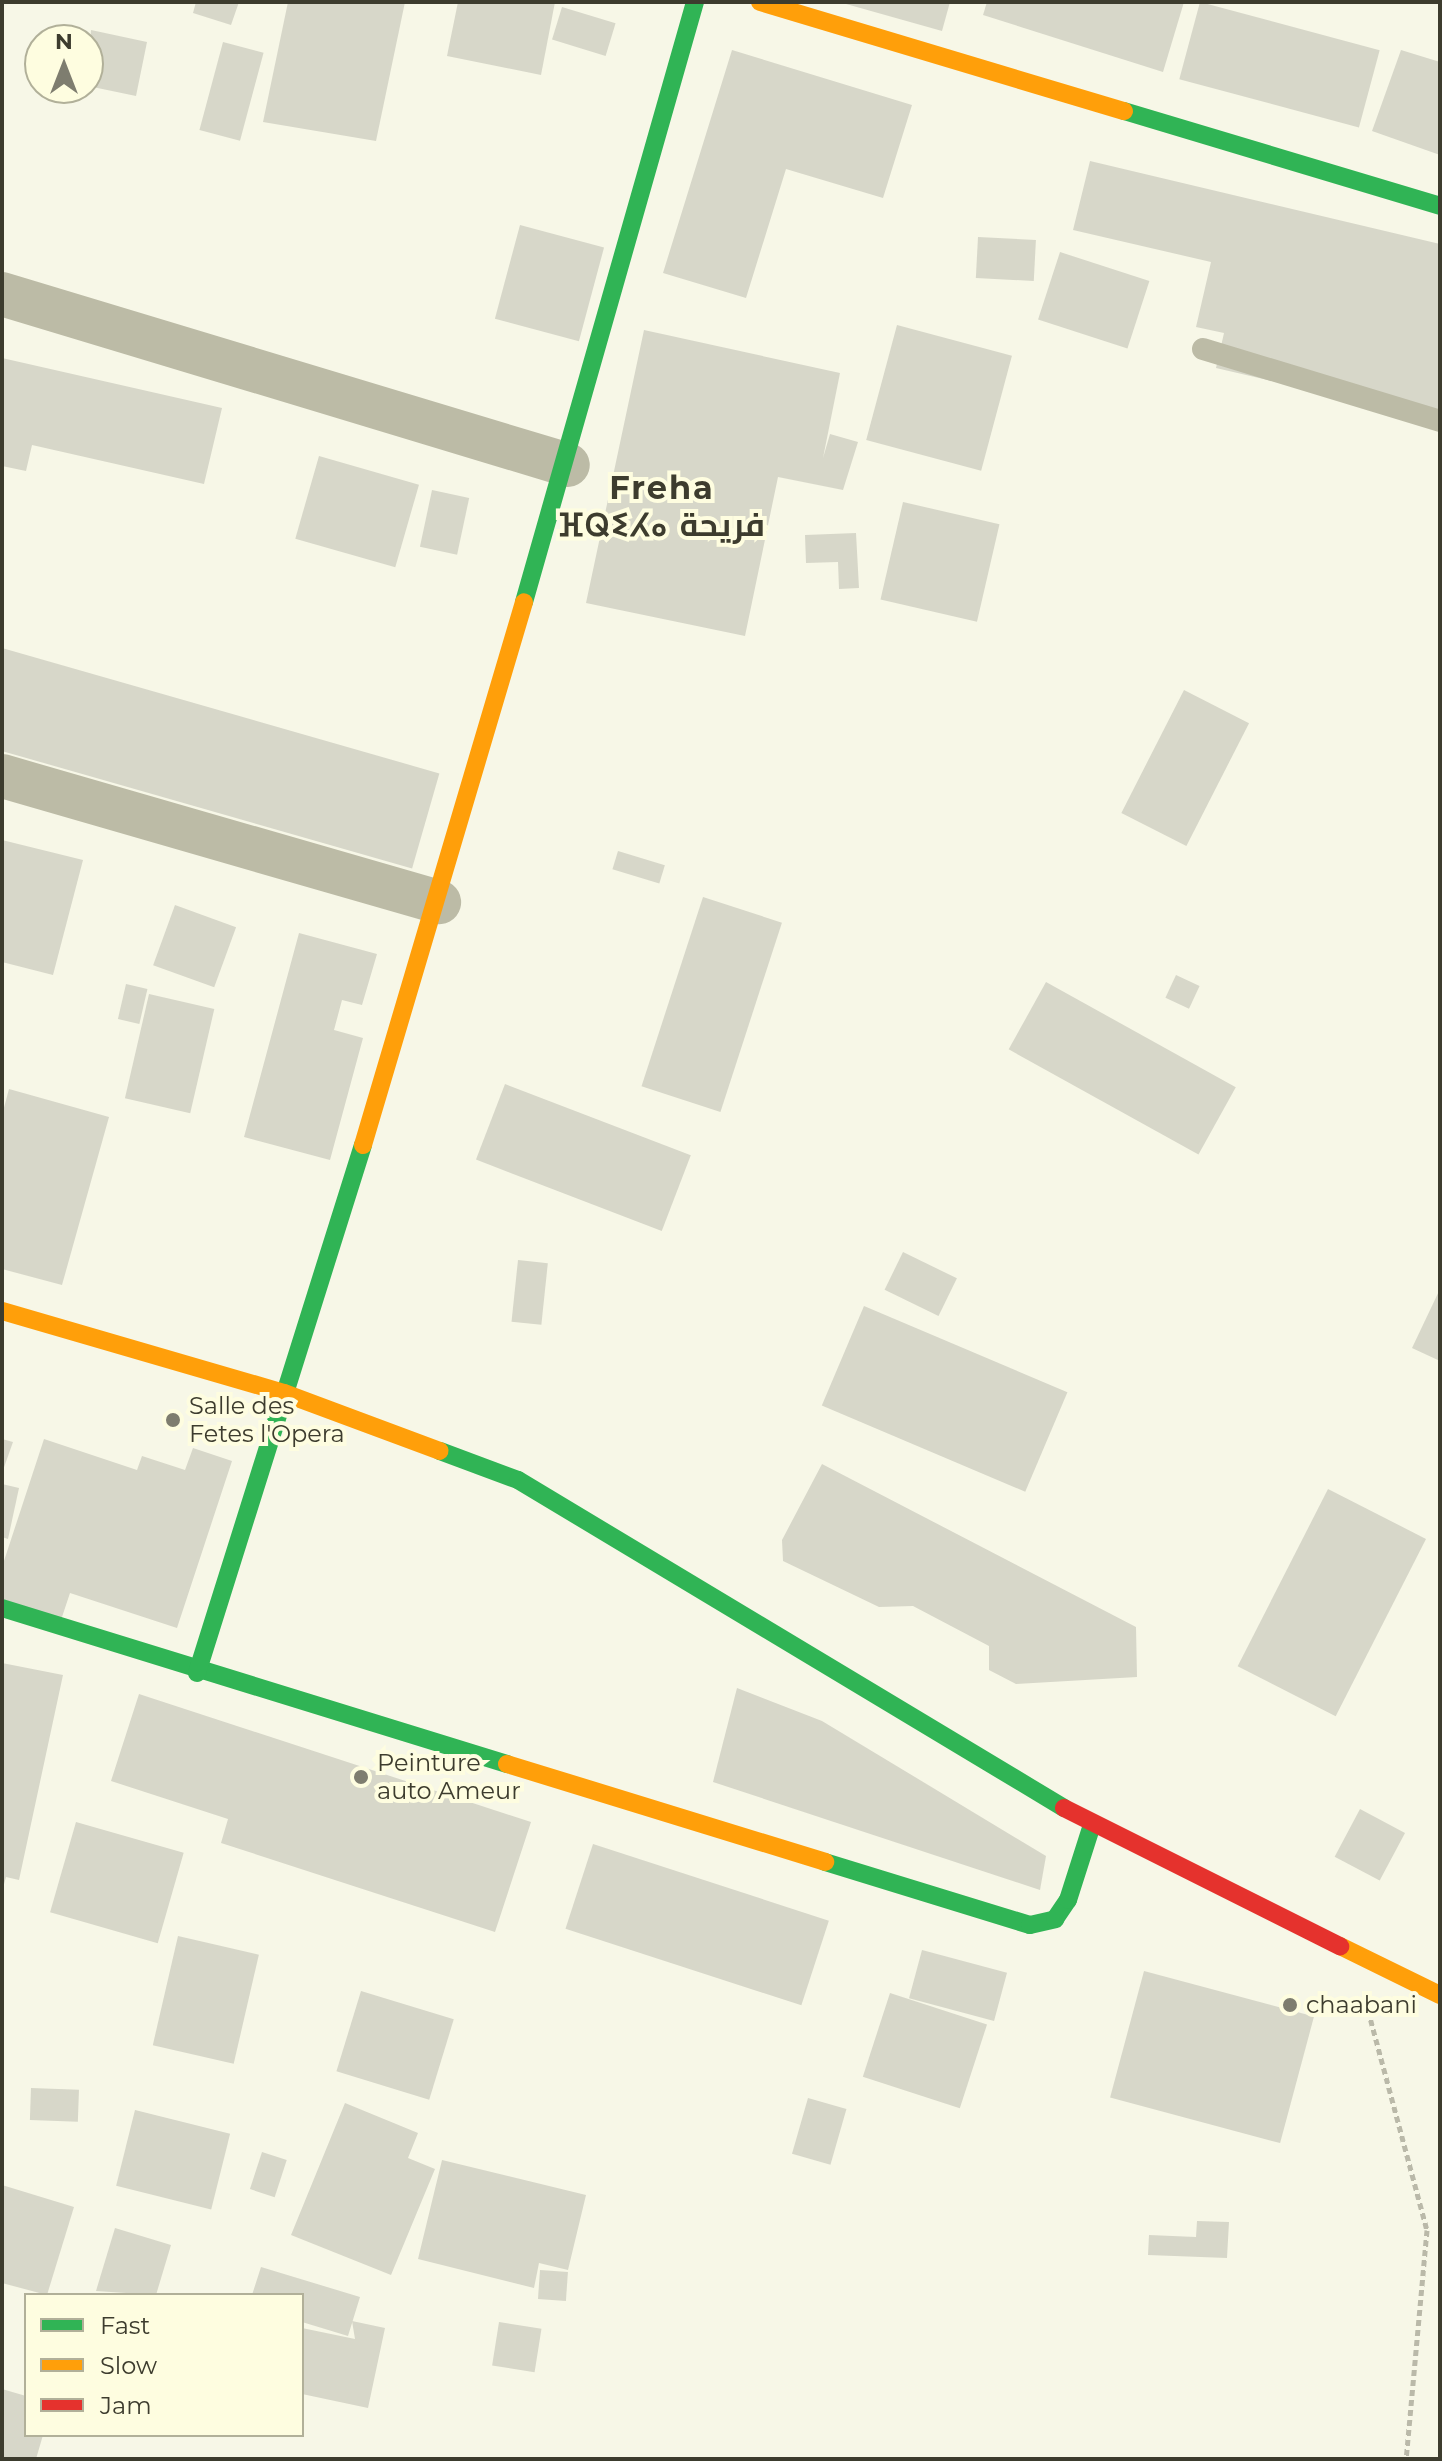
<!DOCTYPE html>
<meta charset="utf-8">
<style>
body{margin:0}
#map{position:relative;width:1442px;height:2461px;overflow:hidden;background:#f7f7e7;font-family:Montserrat,Cairo,"Noto Sans Tifinagh",sans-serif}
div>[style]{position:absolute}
.building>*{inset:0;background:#d7d7c9;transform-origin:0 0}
.path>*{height:5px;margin-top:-2.5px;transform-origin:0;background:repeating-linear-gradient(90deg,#bab9a9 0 6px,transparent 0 10px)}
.lane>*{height:22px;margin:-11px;padding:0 11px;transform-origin:11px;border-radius:11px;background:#bcbba6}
.street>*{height:44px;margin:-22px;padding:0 22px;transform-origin:22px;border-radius:22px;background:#bcbba6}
.fast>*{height:18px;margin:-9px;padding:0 9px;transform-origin:9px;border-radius:9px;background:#30b455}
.slow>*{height:18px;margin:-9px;padding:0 9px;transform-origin:9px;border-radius:9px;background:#ff9f0a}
.jam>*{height:18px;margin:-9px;padding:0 9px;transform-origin:9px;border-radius:9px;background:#e5322d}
.dots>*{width:22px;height:22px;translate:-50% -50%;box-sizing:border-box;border:4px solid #fefde0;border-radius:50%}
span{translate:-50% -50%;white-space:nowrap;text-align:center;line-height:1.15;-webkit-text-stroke:8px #fefde0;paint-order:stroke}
.poi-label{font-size:24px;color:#3d3c2e}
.left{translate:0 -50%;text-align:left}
.district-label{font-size:32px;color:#3d3c2e;font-weight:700;letter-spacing:2px}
.frame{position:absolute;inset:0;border:4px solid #3d3c2e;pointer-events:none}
.legend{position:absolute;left:24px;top:2293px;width:280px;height:144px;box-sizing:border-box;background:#fefde0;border:2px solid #b1b099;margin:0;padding:10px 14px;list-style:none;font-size:24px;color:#3d3c2e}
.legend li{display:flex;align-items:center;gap:16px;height:40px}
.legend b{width:40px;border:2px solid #b1b099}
.north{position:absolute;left:24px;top:24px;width:80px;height:80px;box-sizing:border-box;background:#fefde0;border:2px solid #b1b099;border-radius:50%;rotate:0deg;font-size:22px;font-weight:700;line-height:32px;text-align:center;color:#3d3c2e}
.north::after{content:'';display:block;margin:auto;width:28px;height:36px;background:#7e7d6f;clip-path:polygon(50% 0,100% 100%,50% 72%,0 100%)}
</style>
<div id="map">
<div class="building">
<div style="clip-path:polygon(196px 2px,239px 2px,231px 25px,193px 13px)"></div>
<div style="clip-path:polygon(288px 2px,405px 2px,376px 141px,263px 122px)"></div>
<div style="clip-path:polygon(458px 2px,555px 2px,541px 75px,447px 56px)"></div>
<div style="clip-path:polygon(839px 2px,950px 2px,942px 31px)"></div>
<div style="clip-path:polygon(987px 2px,1184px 2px,1163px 72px,983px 15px)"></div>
<div style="left:1200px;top:2px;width:186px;height:80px;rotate:15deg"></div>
<div style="left:562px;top:7px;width:56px;height:34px;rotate:17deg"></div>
<div style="clip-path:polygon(91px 30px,147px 42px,136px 96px,88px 86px)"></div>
<div style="left:223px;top:42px;width:42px;height:91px;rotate:15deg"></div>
<div style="clip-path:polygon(732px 50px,912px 105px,883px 198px,786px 169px,746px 298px,663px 273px)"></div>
<div style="clip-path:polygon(1401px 50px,1440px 62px,1440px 155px,1372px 131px)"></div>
<div style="clip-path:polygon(1090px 161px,1440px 244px,1440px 420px,1216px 368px,1224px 333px,1196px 327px,1211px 262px,1073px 230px)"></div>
<div style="left:520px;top:225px;width:87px;height:97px;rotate:15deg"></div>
<div style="left:978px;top:237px;width:58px;height:41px;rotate:3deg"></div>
<div style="left:1060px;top:252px;width:94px;height:71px;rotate:18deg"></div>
<div style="left:897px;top:325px;width:119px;height:119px;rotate:15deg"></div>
<div style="clip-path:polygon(644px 330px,840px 373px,823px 458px,830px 434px,858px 442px,843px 490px,778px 477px,745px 636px,586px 603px)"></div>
<div style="clip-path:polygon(2px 358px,222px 408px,204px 484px,32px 445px,26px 471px,2px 466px)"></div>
<div style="left:319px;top:456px;width:104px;height:86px;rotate:16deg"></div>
<div style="left:432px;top:490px;width:38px;height:58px;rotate:12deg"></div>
<div style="left:903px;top:502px;width:99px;height:100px;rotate:13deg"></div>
<div style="clip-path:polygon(856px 533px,859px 588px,839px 589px,838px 562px,806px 563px,805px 535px)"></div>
<div style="left:2px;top:648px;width:455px;height:99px;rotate:16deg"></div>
<div style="left:1184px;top:690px;width:73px;height:138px;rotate:27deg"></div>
<div style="clip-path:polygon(2px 840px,83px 860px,53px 975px,2px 962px)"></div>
<div style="left:618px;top:851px;width:49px;height:19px;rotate:17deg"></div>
<div style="left:703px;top:897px;width:83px;height:199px;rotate:18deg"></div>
<div style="left:175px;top:905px;width:65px;height:64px;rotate:20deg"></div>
<div style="clip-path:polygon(299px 933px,377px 954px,362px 1005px,342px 1000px,334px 1030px,363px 1038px,330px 1160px,244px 1137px)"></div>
<div style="left:1176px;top:975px;width:26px;height:25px;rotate:25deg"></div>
<div style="left:1046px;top:982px;width:217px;height:77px;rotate:29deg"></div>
<div style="left:126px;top:984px;width:22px;height:36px;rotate:13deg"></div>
<div style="left:149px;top:994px;width:67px;height:107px;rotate:13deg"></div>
<div style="left:505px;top:1084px;width:199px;height:81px;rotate:21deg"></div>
<div style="clip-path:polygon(9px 1089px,109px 1117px,62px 1285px,2px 1269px,2px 1115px)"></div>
<div style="left:903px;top:1252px;width:60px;height:42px;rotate:26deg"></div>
<div style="left:518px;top:1260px;width:30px;height:62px;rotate:6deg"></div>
<div style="clip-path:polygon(1440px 1289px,1440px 1361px,1412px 1348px)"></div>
<div style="left:864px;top:1306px;width:221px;height:108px;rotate:23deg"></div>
<div style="clip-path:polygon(2px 1439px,13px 1442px,2px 1473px)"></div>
<div style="clip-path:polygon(44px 1439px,137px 1470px,142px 1456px,185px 1470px,193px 1448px,232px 1461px,177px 1628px,70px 1593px,60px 1623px,2px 1604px,2px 1567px)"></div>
<div style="clip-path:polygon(822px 1464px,1136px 1627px,1137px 1677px,1016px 1684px,989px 1670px,989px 1646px,913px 1606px,879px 1607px,783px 1561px,782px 1540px)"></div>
<div style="clip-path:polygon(2px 1484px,19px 1488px,8px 1539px,2px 1537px)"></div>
<div style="left:1328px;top:1489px;width:110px;height:199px;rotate:27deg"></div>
<div style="clip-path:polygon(2px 1663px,63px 1675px,19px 1880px,6px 1877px,3px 1888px)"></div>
<div style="clip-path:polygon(737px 1688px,822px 1721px,1046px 1856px,1040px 1890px,713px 1782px)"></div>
<div style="clip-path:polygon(139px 1694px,531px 1822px,495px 1932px,221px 1843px,228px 1819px,111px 1781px)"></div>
<div style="left:1360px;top:1809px;width:51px;height:54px;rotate:28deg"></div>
<div style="left:76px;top:1822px;width:112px;height:94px;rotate:16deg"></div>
<div style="left:593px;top:1844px;width:248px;height:89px;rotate:18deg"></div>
<div style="left:178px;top:1936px;width:83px;height:112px;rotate:13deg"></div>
<div style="left:922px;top:1950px;width:88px;height:50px;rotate:15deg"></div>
<div style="left:1144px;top:1971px;width:176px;height:131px;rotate:15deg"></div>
<div style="left:361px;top:1991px;width:97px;height:84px;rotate:17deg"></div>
<div style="left:890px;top:1993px;width:102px;height:88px;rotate:18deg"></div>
<div style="left:31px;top:2088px;width:48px;height:32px;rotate:2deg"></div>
<div style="left:808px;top:2098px;width:40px;height:58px;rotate:16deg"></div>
<div style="clip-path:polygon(345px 2103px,418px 2133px,408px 2158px,435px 2169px,391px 2275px,291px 2235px)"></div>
<div style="left:135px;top:2110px;width:98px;height:78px;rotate:14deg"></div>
<div style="left:262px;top:2152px;width:26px;height:39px;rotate:18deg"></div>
<div style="clip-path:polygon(442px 2160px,586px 2195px,568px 2270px,539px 2263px,534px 2288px,418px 2259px)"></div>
<div style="clip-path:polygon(2px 2185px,74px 2207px,47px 2295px,2px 2283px)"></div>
<div style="clip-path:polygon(1197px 2221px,1229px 2222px,1227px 2258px,1148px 2255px,1149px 2235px,1196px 2237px)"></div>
<div style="clip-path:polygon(115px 2228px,171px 2245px,156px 2295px,96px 2291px)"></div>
<div style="clip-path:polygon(261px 2267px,360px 2297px,348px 2336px,302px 2322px,302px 2295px,252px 2295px)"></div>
<div style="left:540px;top:2270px;width:28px;height:29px;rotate:4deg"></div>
<div style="clip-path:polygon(352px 2321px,385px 2328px,368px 2408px,302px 2394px,302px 2328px,355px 2339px)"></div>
<div style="left:499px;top:2322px;width:43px;height:44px;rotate:9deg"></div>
<div style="clip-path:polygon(2px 2389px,26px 2396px,26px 2435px,43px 2435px,36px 2459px,2px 2459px)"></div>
</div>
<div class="path">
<div style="left:1368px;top:2010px;width:228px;rotate:75deg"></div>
<div style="left:1427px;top:2230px;width:230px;rotate:95.2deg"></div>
</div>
<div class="lane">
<div style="left:1203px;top:349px;width:248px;rotate:16.9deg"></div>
</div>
<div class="street">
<div style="left:2px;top:294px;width:591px;rotate:16.81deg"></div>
<div style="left:2px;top:776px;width:455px;rotate:16.1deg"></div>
</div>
<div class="fast">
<div style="left:1124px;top:111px;width:330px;rotate:16.7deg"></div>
<div style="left:524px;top:602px;width:624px;rotate:-74.09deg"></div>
<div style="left:440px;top:1451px;width:83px;rotate:20.4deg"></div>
<div style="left:518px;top:1480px;width:637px;rotate:30.99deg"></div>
<div style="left:2px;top:1608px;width:529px;rotate:17.17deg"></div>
<div style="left:197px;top:1673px;width:553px;rotate:-72.55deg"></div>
<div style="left:825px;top:1862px;width:214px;rotate:17.1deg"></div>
<div style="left:1030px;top:1925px;width:26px;rotate:-13deg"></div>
<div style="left:1055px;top:1919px;width:23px;rotate:-56deg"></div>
<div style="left:1068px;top:1900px;width:79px;rotate:-72.3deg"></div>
</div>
<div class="slow">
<div style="left:760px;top:2px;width:380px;rotate:16.7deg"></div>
<div style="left:363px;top:1145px;width:566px;rotate:-73.48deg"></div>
<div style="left:2px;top:1311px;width:294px;rotate:16.2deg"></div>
<div style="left:284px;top:1393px;width:166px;rotate:20.4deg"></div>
<div style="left:507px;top:1764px;width:333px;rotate:17.1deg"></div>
<div style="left:1340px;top:1946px;width:111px;rotate:26.1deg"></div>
</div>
<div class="jam">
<div style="left:1064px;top:1808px;width:309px;rotate:26.6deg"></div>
</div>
<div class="dots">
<div style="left:173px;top:1420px;background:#7e7d6f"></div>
<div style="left:361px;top:1777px;background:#7e7d6f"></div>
<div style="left:1290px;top:2005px;background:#7e7d6f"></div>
</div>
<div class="poi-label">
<span class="left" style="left:189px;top:1420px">Salle des<br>Fetes l'Opera</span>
<span class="left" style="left:377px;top:1777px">Peinture<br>auto Ameur</span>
<span class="left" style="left:1306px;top:2005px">chaabani</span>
</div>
<div class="district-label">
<span style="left:662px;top:507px">Freha<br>ⴼⵕⵉⵃⴰ فريحة</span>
</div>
<div class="frame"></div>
<ul class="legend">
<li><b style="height:10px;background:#30b455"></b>Fast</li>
<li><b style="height:10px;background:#ff9f0a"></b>Slow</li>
<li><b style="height:10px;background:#e5322d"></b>Jam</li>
</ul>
<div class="north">N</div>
</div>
